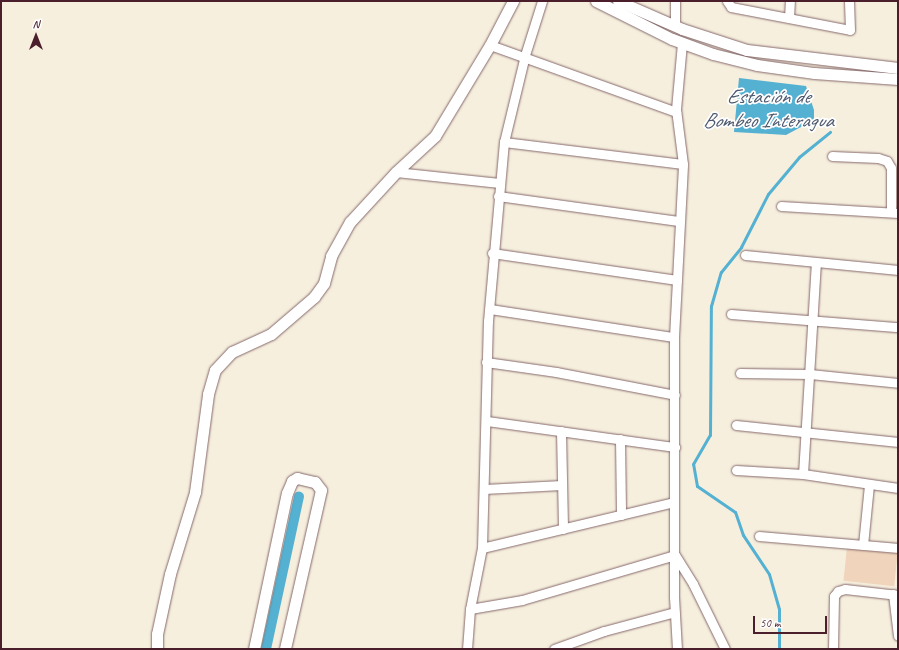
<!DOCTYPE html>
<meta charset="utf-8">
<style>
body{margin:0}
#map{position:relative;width:899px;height:650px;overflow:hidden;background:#f6efde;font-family:Caveat,sans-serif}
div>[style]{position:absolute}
.built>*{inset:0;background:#f0d5bc;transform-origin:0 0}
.water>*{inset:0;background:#54b1d2}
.stream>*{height:3px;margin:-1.5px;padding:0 1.5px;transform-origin:1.5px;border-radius:1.5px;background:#54b1d2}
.canal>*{height:10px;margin:-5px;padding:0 5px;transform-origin:5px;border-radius:5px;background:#54b1d2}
.roads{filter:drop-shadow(0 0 1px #86686a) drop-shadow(0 0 1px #86686a)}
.minor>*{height:9px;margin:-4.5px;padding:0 4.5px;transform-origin:4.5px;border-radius:4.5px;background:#fff}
.tertiary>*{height:11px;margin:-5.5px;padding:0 5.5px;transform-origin:5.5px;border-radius:5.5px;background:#fff}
span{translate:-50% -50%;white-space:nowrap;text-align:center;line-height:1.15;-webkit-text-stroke:3.5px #fff;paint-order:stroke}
.water-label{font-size:21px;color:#4e596e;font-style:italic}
.frame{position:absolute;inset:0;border:2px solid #4a1f2b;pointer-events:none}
.north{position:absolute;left:16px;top:16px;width:40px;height:40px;-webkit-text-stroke:3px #fff;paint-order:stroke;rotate:0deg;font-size:11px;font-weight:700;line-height:16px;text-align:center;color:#4a1f2b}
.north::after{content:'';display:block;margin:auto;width:14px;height:18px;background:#4a1f2b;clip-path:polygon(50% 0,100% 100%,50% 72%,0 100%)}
.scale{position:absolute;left:753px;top:616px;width:74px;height:18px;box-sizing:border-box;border:2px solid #4a1f2b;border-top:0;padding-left:5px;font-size:12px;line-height:14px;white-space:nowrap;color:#4a1f2b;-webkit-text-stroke:3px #fff;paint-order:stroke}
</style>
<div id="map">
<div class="built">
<div style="left:847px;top:547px;width:51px;height:34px;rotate:6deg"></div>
</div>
<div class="water">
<div style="clip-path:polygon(739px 78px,806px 86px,814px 110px,814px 120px,786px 135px,734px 132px)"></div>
</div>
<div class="stream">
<div style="left:779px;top:649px;width:40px;rotate:-90deg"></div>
<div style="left:779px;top:609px;width:36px;rotate:-106deg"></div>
<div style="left:769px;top:574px;width:47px;rotate:-123.7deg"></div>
<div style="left:743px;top:535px;width:24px;rotate:-109deg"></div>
<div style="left:735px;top:512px;width:46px;rotate:-145.6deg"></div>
<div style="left:697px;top:486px;width:22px;rotate:-100deg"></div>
<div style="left:693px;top:464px;width:34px;rotate:-60deg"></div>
<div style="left:710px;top:435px;width:129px;rotate:-89.6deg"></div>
<div style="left:711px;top:306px;width:35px;rotate:-74deg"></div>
<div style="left:721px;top:272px;width:32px;rotate:-51deg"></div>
<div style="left:741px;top:247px;width:59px;rotate:-63deg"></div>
<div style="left:768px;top:194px;width:48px;rotate:-50deg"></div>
<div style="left:799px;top:157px;width:40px;rotate:-39deg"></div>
</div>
<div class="canal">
<div style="left:266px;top:649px;width:156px;rotate:-77.8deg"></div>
</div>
<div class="roads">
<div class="minor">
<div style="left:675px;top:1px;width:25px;rotate:90deg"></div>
<div style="left:727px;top:1px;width:7px;rotate:56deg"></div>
<div style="left:731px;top:7px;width:121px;rotate:10.9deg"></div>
<div style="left:850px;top:30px;width:29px;rotate:-92deg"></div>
<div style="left:789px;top:18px;width:17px;rotate:-87deg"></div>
<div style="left:490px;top:45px;width:198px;rotate:19.8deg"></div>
<div style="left:504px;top:142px;width:180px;rotate:7deg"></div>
<div style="left:832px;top:156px;width:46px;rotate:2.5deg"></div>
<div style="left:878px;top:158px;width:9px;rotate:18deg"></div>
<div style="left:887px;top:161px;width:8px;rotate:60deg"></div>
<div style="left:891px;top:168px;width:44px;rotate:90deg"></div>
<div style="left:396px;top:172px;width:104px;rotate:6.1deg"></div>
<div style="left:498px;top:196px;width:182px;rotate:7.9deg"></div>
<div style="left:781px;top:206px;width:117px;rotate:3.4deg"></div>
<div style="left:492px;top:253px;width:187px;rotate:8.3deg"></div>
<div style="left:745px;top:255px;width:154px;rotate:5.6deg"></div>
<div style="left:490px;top:309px;width:186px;rotate:8.7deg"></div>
<div style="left:731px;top:314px;width:168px;rotate:4.5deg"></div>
<div style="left:486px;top:362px;width:71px;rotate:8.1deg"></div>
<div style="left:556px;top:372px;width:121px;rotate:10.9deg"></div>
<div style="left:740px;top:373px;width:70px;rotate:0.8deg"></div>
<div style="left:810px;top:374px;width:88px;rotate:5.8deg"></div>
<div style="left:487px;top:421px;width:190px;rotate:7.9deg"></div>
<div style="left:736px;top:425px;width:163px;rotate:6deg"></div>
<div style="left:561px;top:431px;width:98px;rotate:88.8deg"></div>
<div style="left:620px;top:439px;width:76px;rotate:89.2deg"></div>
<div style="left:736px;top:470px;width:67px;rotate:3.4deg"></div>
<div style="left:803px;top:474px;width:96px;rotate:8.4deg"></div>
<div style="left:803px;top:474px;width:211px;rotate:-86.5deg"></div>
<div style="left:484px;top:489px;width:78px;rotate:-2.9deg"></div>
<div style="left:759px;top:536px;width:140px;rotate:4.9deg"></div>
<div style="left:863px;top:545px;width:60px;rotate:-84.3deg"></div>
<div style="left:482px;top:548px;width:197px;rotate:-13.5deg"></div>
<div style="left:893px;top:594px;width:42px;rotate:83.2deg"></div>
<div style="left:470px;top:609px;width:53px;rotate:-9.8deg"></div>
<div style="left:522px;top:600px;width:159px;rotate:-16.4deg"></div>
<div style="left:675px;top:555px;width:34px;rotate:58deg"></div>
<div style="left:693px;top:584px;width:72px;rotate:63.8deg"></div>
<div style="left:467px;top:649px;width:40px;rotate:-85.7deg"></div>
<div style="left:470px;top:609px;width:62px;rotate:-78.9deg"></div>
<div style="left:482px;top:548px;width:227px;rotate:-88.5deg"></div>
<div style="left:488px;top:321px;width:180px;rotate:-84.9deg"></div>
<div style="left:504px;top:142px;width:89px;rotate:-76.4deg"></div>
<div style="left:525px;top:55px;width:57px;rotate:-72.5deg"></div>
<div style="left:554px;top:649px;width:53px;rotate:-19.8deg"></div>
<div style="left:604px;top:631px;width:73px;rotate:-15deg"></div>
<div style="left:677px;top:649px;width:52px;rotate:-93.3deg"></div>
<div style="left:674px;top:597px;width:260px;rotate:-90deg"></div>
<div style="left:674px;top:337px;width:173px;rotate:-87deg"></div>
<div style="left:683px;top:164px;width:55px;rotate:-97.3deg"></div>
<div style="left:676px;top:109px;width:66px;rotate:-84.8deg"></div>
<div style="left:833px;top:649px;width:53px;rotate:-88.9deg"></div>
<div style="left:834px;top:596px;width:6px;rotate:-51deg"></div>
<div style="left:838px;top:591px;width:7px;rotate:-16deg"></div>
<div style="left:845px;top:589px;width:53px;rotate:6.5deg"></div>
</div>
<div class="tertiary">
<div style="left:596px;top:1px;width:85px;rotate:26.6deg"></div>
<div style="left:672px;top:39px;width:44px;rotate:20.1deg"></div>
<div style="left:713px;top:54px;width:45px;rotate:14deg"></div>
<div style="left:757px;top:65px;width:58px;rotate:8deg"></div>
<div style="left:814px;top:73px;width:84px;rotate:4.1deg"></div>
<div style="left:618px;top:1px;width:70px;rotate:23.6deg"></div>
<div style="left:682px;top:29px;width:68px;rotate:17.9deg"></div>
<div style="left:747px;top:50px;width:152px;rotate:6.8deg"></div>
<div style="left:157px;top:649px;width:15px;rotate:-90deg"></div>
<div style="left:157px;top:634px;width:61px;rotate:-77.8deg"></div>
<div style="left:170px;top:574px;width:86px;rotate:-73deg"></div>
<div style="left:195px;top:492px;width:99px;rotate:-82.4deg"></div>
<div style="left:208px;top:394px;width:25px;rotate:-74deg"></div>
<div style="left:215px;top:370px;width:25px;rotate:-47deg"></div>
<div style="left:232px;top:352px;width:43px;rotate:-24.8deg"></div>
<div style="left:271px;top:334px;width:57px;rotate:-40.7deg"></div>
<div style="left:314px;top:297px;width:17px;rotate:-54deg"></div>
<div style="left:324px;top:283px;width:28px;rotate:-75deg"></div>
<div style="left:331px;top:256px;width:39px;rotate:-61deg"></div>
<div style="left:350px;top:222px;width:68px;rotate:-47.4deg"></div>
<div style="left:396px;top:172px;width:53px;rotate:-42.7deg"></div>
<div style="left:435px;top:136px;width:106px;rotate:-58.9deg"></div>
<div style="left:490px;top:45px;width:50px;rotate:-62.4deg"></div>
<div style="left:254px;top:649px;width:159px;rotate:-78.1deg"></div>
<div style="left:287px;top:493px;width:13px;rotate:-67deg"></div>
<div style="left:292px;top:481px;width:6px;rotate:-31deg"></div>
<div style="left:297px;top:478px;width:18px;rotate:13deg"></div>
<div style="left:315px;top:482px;width:10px;rotate:53deg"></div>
<div style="left:321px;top:490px;width:163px;rotate:102.8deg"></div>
</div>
</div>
<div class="water-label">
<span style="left:768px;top:108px">Estación de<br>Bombeo Interagua</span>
</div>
<div class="frame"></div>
<div class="north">N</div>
<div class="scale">50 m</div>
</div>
